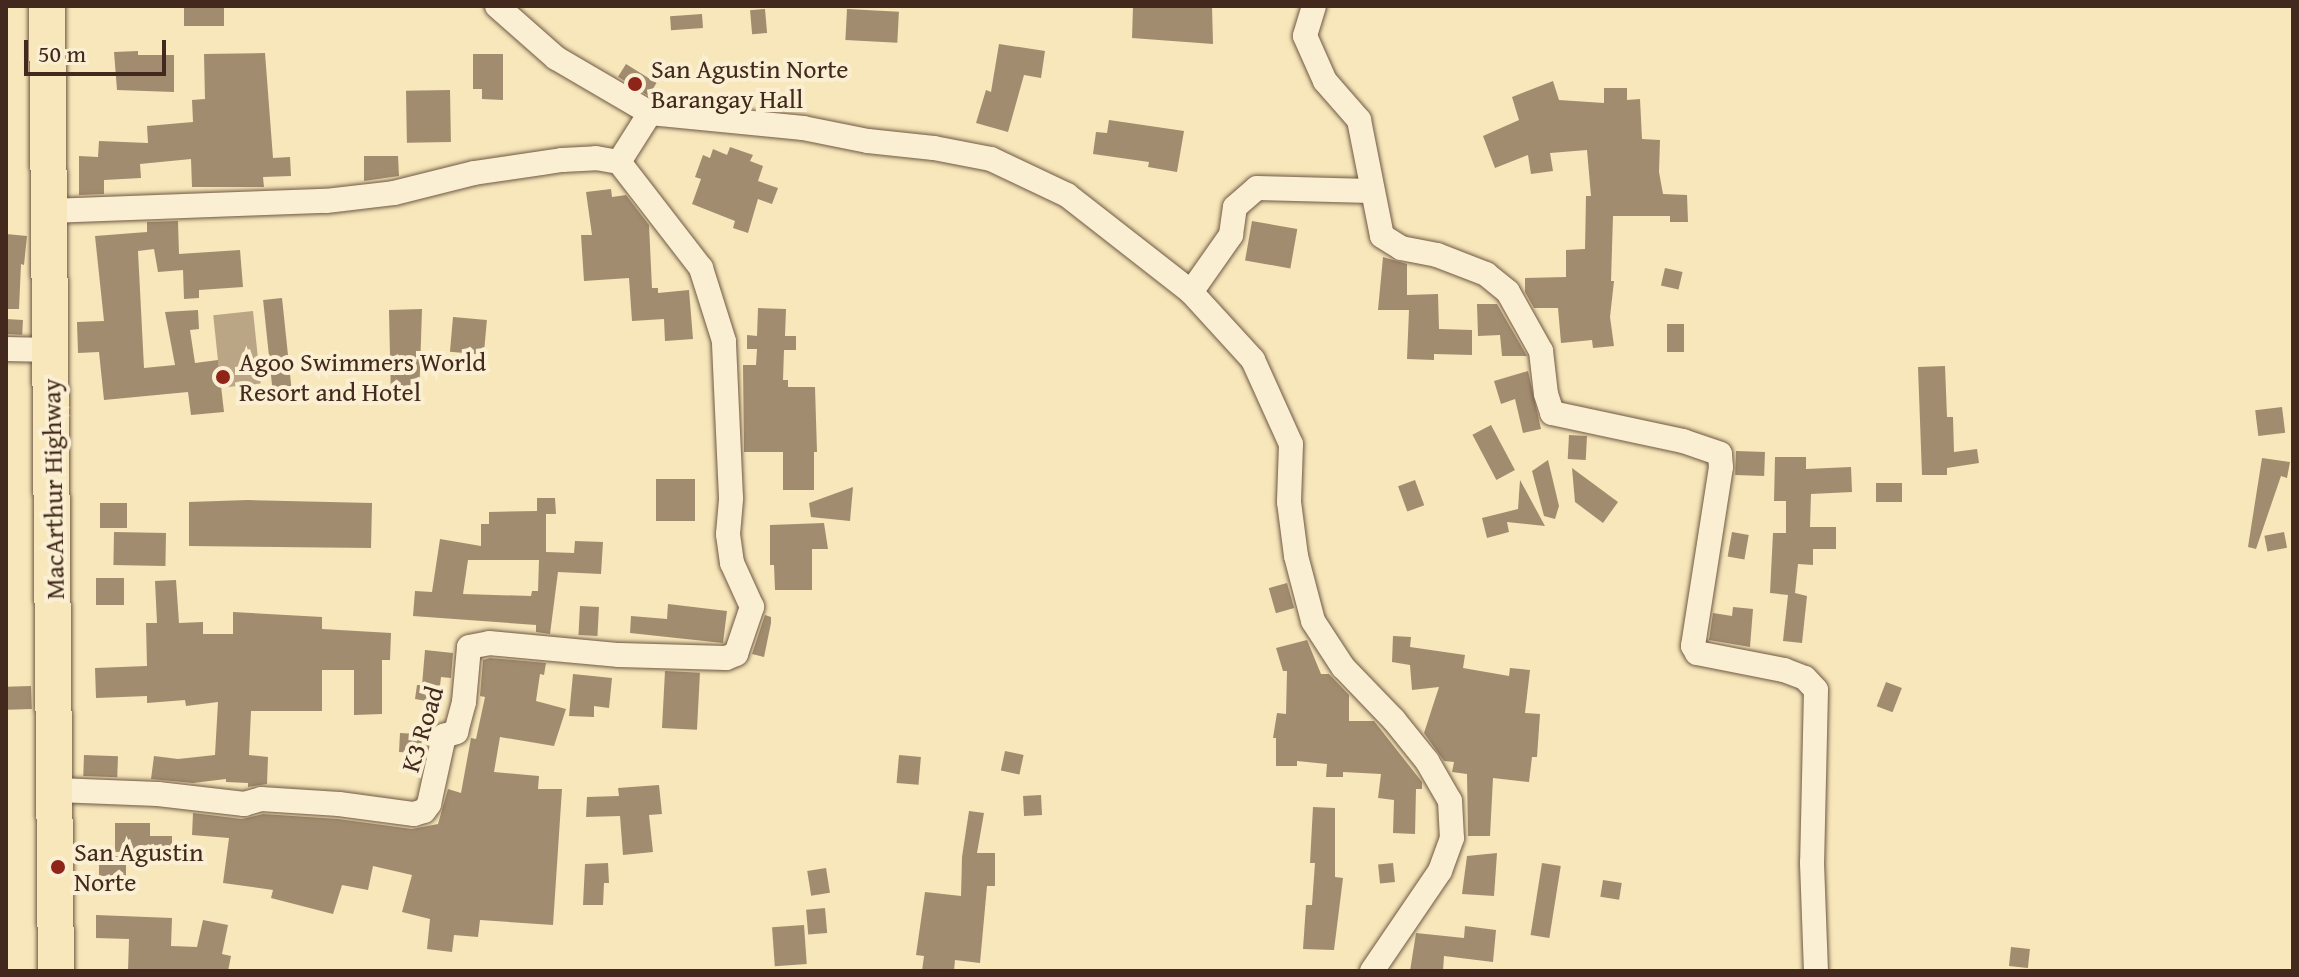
<!DOCTYPE html>
<style>
body{margin:0}
#map{position:relative;width:2299px;height:977px;overflow:hidden;background:#f7e7ba;font-family:"Gentium Book Plus",serif}
div>[style]{position:absolute}
.water>*{inset:0;background:#baa685;transform-origin:0 0}
.building>*{inset:0;background:#a18c6f;transform-origin:0 0}
.roads{filter:drop-shadow(0 0 2px #705844) drop-shadow(0 0 2px #705844)}
.minor>*{height:24px;margin:-12px;padding:0 12px;transform-origin:12px;border-radius:12px;background:#faefd2}
.highway>*{height:36px;margin:-18px;padding:0 18px;transform-origin:18px;border-radius:18px;background:#f7e7ba}
.dots>*{width:22px;height:22px;translate:-50% -50%;box-sizing:border-box;border:4px solid #faefd2;border-radius:50%}
span{translate:-50% -50%;white-space:nowrap;text-align:center;line-height:1.15;-webkit-text-stroke:8px #faefd2;paint-order:stroke}
.poi-label{font-size:26px;color:#43291d}
.left{translate:0 -50%;text-align:left}
.street-label{font-size:26px;color:#43291d}
.frame{position:absolute;inset:0;border:8px solid #43291d;pointer-events:none}
.scale{position:absolute;left:24px;top:40px;width:142px;height:36px;box-sizing:border-box;border:4px solid #43291d;border-top:0;padding-left:10px;font-size:24px;line-height:28px;white-space:nowrap;color:#43291d;-webkit-text-stroke:6px #faefd2;paint-order:stroke}
</style>
<div id="map">
<div class="water">
<div style="left:253px;top:311px;width:73px;height:40px;rotate:84deg"></div>
</div>
<div class="building">
<div style="left:184px;top:6px;width:40px;height:20px"></div>
<div style="clip-path:polygon(1133px 6px,1212px 7px,1213px 44px,1132px 38px)"></div>
<div style="left:765px;top:9px;width:24px;height:15px;rotate:85deg"></div>
<div style="left:847px;top:9px;width:52px;height:31px;rotate:3deg"></div>
<div style="left:702px;top:14px;width:14px;height:32px;rotate:86deg"></div>
<div style="clip-path:polygon(999px 44px,1045px 51px,1041px 78px,1024px 75px,1008px 132px,976px 123px,986px 90px,991px 92px)"></div>
<div style="clip-path:polygon(138px 51px,138px 55px,174px 55px,174px 92px,117px 90px,114px 52px)"></div>
<div style="clip-path:polygon(265px 53px,273px 158px,290px 157px,291px 176px,263px 177px,264px 187px,192px 187px,191px 159px,140px 164px,141px 178px,104px 180px,104px 194px,79px 195px,79px 156px,98px 157px,99px 141px,148px 143px,147px 126px,193px 122px,192px 100px,205px 99px,204px 54px)"></div>
<div style="clip-path:polygon(473px 54px,503px 54px,503px 100px,482px 99px,482px 89px,473px 89px)"></div>
<div style="left:626px;top:64px;width:36px;height:15px;rotate:32deg"></div>
<div style="clip-path:polygon(1553px 81px,1559px 100px,1604px 103px,1604px 88px,1627px 88px,1627px 100px,1640px 99px,1642px 139px,1660px 140px,1659px 172px,1663px 194px,1687px 195px,1688px 222px,1670px 222px,1670px 216px,1613px 216px,1611px 281px,1614px 281px,1610px 317px,1614px 346px,1593px 348px,1592px 340px,1561px 343px,1558px 308px,1534px 308px,1525px 292px,1525px 278px,1566px 277px,1566px 250px,1585px 249px,1586px 196px,1591px 196px,1587px 150px,1550px 153px,1553px 171px,1531px 174px,1528px 155px,1495px 168px,1483px 136px,1519px 120px,1512px 97px)"></div>
<div style="left:450px;top:90px;width:52px;height:44px;rotate:89deg"></div>
<div style="clip-path:polygon(1109px 120px,1184px 131px,1177px 172px,1148px 167px,1149px 162px,1093px 154px,1096px 132px,1107px 133px)"></div>
<div style="clip-path:polygon(730px 147px,753px 155px,750px 161px,763px 166px,758px 181px,778px 188px,772px 204px,758px 199px,748px 233px,733px 228px,735px 221px,692px 204px,701px 179px,695px 177px,703px 155px,710px 158px,713px 149px,727px 155px)"></div>
<div style="clip-path:polygon(364px 156px,398px 156px,399px 176px,364px 181px)"></div>
<div style="clip-path:polygon(611px 189px,612px 197px,626px 195px,649px 225px,652px 288px,658px 288px,658px 293px,689px 290px,693px 339px,665px 341px,664px 319px,632px 321px,629px 278px,584px 281px,581px 235px,592px 235px,586px 192px)"></div>
<div style="clip-path:polygon(178px 221px,179px 254px,240px 250px,243px 287px,199px 290px,199px 298px,184px 299px,183px 270px,158px 272px,154px 249px,138px 251px,144px 368px,175px 365px,165px 312px,198px 310px,199px 329px,190px 330px,195px 363px,218px 360px,224px 412px,191px 415px,188px 392px,104px 400px,99px 352px,78px 353px,77px 322px,104px 321px,95px 236px,147px 232px,147px 222px)"></div>
<div style="left:1252px;top:221px;width:46px;height:40px;rotate:10deg"></div>
<div style="clip-path:polygon(6px 234px,27px 236px,24px 265px,21px 264px,19px 309px,6px 309px)"></div>
<div style="clip-path:polygon(1383px 257px,1407px 264px,1407px 295px,1438px 294px,1439px 329px,1472px 330px,1472px 355px,1434px 354px,1434px 360px,1407px 359px,1409px 310px,1378px 310px)"></div>
<div style="left:1665px;top:268px;width:18px;height:18px;rotate:13deg"></div>
<div style="left:282px;top:298px;width:102px;height:19px;rotate:84deg"></div>
<div style="clip-path:polygon(1477px 304px,1497px 304px,1527px 356px,1502px 356px,1500px 335px,1478px 336px)"></div>
<div style="clip-path:polygon(758px 308px,786px 309px,785px 336px,796px 336px,796px 350px,784px 350px,783px 380px,788px 380px,788px 387px,815px 387px,817px 452px,814px 452px,814px 490px,783px 490px,783px 452px,744px 452px,743px 365px,756px 365px,757px 349px,747px 349px,747px 335px,757px 336px)"></div>
<div style="clip-path:polygon(422px 309px,419px 400px,391px 401px,389px 310px)"></div>
<div style="left:453px;top:317px;width:34px;height:35px;rotate:5deg"></div>
<div style="left:6px;top:319px;width:17px;height:15px;rotate:3deg"></div>
<div style="left:1667px;top:324px;width:17px;height:28px"></div>
<div style="clip-path:polygon(1945px 366px,1947px 417px,1953px 417px,1954px 452px,1977px 449px,1979px 463px,1947px 468px,1947px 475px,1922px 475px,1918px 367px)"></div>
<div style="clip-path:polygon(1528px 371px,1541px 429px,1523px 433px,1515px 399px,1501px 404px,1494px 381px)"></div>
<div style="left:2282px;top:407px;width:26px;height:27px;rotate:83deg"></div>
<div style="left:1491px;top:425px;width:51px;height:21px;rotate:62deg"></div>
<div style="left:1569px;top:435px;width:18px;height:24px;rotate:3deg"></div>
<div style="left:1736px;top:451px;width:29px;height:24px;rotate:2deg"></div>
<div style="clip-path:polygon(1775px 457px,1806px 457px,1806px 469px,1851px 467px,1852px 492px,1811px 494px,1810px 527px,1836px 527px,1836px 549px,1813px 549px,1813px 565px,1798px 564px,1795px 593px,1807px 596px,1802px 643px,1783px 641px,1788px 595px,1770px 593px,1773px 533px,1786px 533px,1786px 501px,1774px 501px)"></div>
<div style="clip-path:polygon(2262px 458px,2290px 462px,2287px 478px,2281px 476px,2256px 549px,2248px 547px)"></div>
<div style="clip-path:polygon(1548px 460px,1559px 506px,1555px 519px,1544px 516px,1532px 471px)"></div>
<div style="clip-path:polygon(1572px 468px,1618px 502px,1603px 523px,1575px 502px)"></div>
<div style="left:656px;top:479px;width:39px;height:42px"></div>
<div style="left:1415px;top:480px;width:27px;height:18px;rotate:70deg"></div>
<div style="clip-path:polygon(1520px 480px,1545px 526px,1507px 522px,1509px 532px,1487px 538px,1482px 518px,1518px 509px)"></div>
<div style="left:1876px;top:483px;width:26px;height:19px"></div>
<div style="clip-path:polygon(853px 487px,850px 521px,811px 517px,809px 503px)"></div>
<div style="clip-path:polygon(evenodd,537px 498px,555px 498px,556px 514px,546px 514px,546px 552px,574px 553px,575px 541px,603px 542px,601px 574px,558px 572px,550px 634px,536px 632px,536px 625px,413px 616px,415px 591px,432px 592px,440px 539px,481px 546px,481px 524px,489px 524px,489px 512px,537px 511px,537px 498px,468px 560px,539px 560px,538px 591px,532px 591px,531px 596px,463px 594px,468px 560px)"></div>
<div style="clip-path:polygon(248px 500px,372px 503px,371px 548px,189px 546px,189px 502px)"></div>
<div style="left:100px;top:503px;width:27px;height:25px"></div>
<div style="clip-path:polygon(824px 523px,828px 549px,812px 549px,812px 590px,775px 590px,774px 565px,770px 565px,770px 525px)"></div>
<div style="left:114px;top:532px;width:52px;height:33px;rotate:1deg"></div>
<div style="left:1732px;top:532px;width:17px;height:25px;rotate:10deg"></div>
<div style="left:2284px;top:532px;width:16px;height:20px;rotate:79deg"></div>
<div style="left:96px;top:578px;width:28px;height:27px"></div>
<div style="clip-path:polygon(176px 580px,179px 623px,203px 622px,203px 634px,233px 634px,233px 612px,322px 617px,322px 629px,391px 633px,390px 660px,382px 660px,382px 714px,354px 715px,354px 670px,322px 670px,322px 711px,251px 711px,249px 755px,268px 757px,267px 784px,248px 787px,248px 783px,226px 782px,226px 779px,193px 783px,151px 779px,154px 756px,178px 759px,215px 755px,218px 702px,186px 706px,185px 700px,147px 703px,147px 696px,96px 698px,95px 668px,147px 666px,146px 623px,157px 623px,155px 581px)"></div>
<div style="left:1287px;top:583px;width:26px;height:19px;rotate:74deg"></div>
<div style="clip-path:polygon(668px 604px,727px 611px,723px 643px,630px 633px,631px 616px,667px 619px)"></div>
<div style="left:580px;top:606px;width:19px;height:29px;rotate:3deg"></div>
<div style="clip-path:polygon(1733px 607px,1753px 609px,1750px 647px,1709px 640px,1713px 613px,1732px 616px)"></div>
<div style="clip-path:polygon(765px 615px,771px 617px,771px 623px,764px 657px,752px 654px)"></div>
<div style="clip-path:polygon(1393px 636px,1411px 637px,1410px 647px,1465px 655px,1463px 668px,1509px 676px,1510px 668px,1530px 670px,1525px 713px,1540px 714px,1537px 757px,1532px 757px,1529px 782px,1493px 778px,1490px 836px,1468px 836px,1467px 774px,1452px 772px,1454px 762px,1444px 761px,1424px 733px,1439px 687px,1412px 690px,1410px 665px,1392px 662px)"></div>
<div style="clip-path:polygon(1307px 640px,1321px 674px,1329px 674px,1349px 695px,1349px 721px,1374px 721px,1422px 782px,1422px 789px,1416px 789px,1415px 834px,1393px 833px,1394px 800px,1378px 798px,1381px 774px,1343px 772px,1343px 777px,1326px 777px,1327px 764px,1297px 761px,1297px 766px,1276px 766px,1276px 738px,1273px 738px,1277px 713px,1286px 714px,1287px 671px,1283px 671px,1276px 648px)"></div>
<div style="clip-path:polygon(425px 650px,453px 653px,451px 678px,441px 677px,438px 703px,415px 699px,417px 685px,422px 685px)"></div>
<div style="clip-path:polygon(490px 658px,546px 663px,544px 675px,540px 674px,536px 701px,566px 709px,554px 746px,500px 737px,494px 772px,539px 776px,538px 789px,562px 789px,553px 925px,480px 920px,478px 937px,454px 935px,452px 952px,427px 949px,430px 919px,402px 912px,412px 875px,373px 866px,368px 890px,342px 885px,333px 914px,271px 898px,273px 890px,223px 883px,229px 838px,192px 835px,193px 813px,242px 819px,263px 814px,338px 819px,412px 829px,438px 824px,448px 789px,461px 793px,471px 738px,476px 739px,485px 697px,480px 696px,483px 660px)"></div>
<div style="left:665px;top:671px;width:35px;height:57px;rotate:3deg"></div>
<div style="clip-path:polygon(573px 674px,612px 678px,609px 708px,594px 706px,594px 717px,569px 716px)"></div>
<div style="left:1886px;top:682px;width:17px;height:26px;rotate:21deg"></div>
<div style="left:31px;top:686px;width:23px;height:25px;rotate:88deg"></div>
<div style="left:400px;top:733px;width:22px;height:19px;rotate:3deg"></div>
<div style="left:1005px;top:751px;width:19px;height:20px;rotate:12deg"></div>
<div style="left:84px;top:755px;width:34px;height:21px;rotate:2deg"></div>
<div style="left:899px;top:755px;width:22px;height:28px;rotate:5deg"></div>
<div style="clip-path:polygon(659px 785px,662px 814px,649px 815px,653px 852px,623px 855px,620px 816px,586px 817px,587px 797px,619px 796px,618px 788px)"></div>
<div style="left:1041px;top:795px;width:20px;height:18px;rotate:87deg"></div>
<div style="clip-path:polygon(1313px 807px,1335px 808px,1335px 877px,1343px 878px,1334px 950px,1303px 949px,1306px 905px,1312px 905px,1315px 863px,1310px 863px)"></div>
<div style="clip-path:polygon(969px 811px,984px 813px,977px 853px,995px 853px,995px 886px,987px 886px,980px 963px,955px 960px,954px 971px,922px 971px,924px 956px,916px 955px,925px 892px,961px 896px,962px 857px)"></div>
<div style="clip-path:polygon(115px 823px,150px 823px,150px 836px,172px 836px,172px 851px,115px 852px)"></div>
<div style="clip-path:polygon(1497px 853px,1494px 896px,1462px 894px,1467px 856px)"></div>
<div style="left:99px;top:856px;width:27px;height:20px"></div>
<div style="clip-path:polygon(608px 863px,609px 883px,604px 883px,603px 905px,583px 905px,585px 864px)"></div>
<div style="left:1393px;top:863px;width:19px;height:15px;rotate:84deg"></div>
<div style="left:1542px;top:863px;width:19px;height:73px;rotate:9deg"></div>
<div style="left:826px;top:868px;width:25px;height:19px;rotate:81deg"></div>
<div style="left:1603px;top:880px;width:19px;height:17px;rotate:9deg"></div>
<div style="left:825px;top:908px;width:25px;height:19px;rotate:85deg"></div>
<div style="clip-path:polygon(96px 915px,172px 918px,171px 946px,197px 947px,203px 920px,228px 925px,222px 954px,231px 956px,228px 971px,128px 971px,129px 939px,96px 938px)"></div>
<div style="left:804px;top:925px;width:39px;height:32px;rotate:86deg"></div>
<div style="clip-path:polygon(1465px 926px,1496px 930px,1493px 962px,1444px 956px,1443px 971px,1410px 971px,1416px 933px,1464px 938px)"></div>
<div style="left:2011px;top:947px;width:19px;height:19px;rotate:6deg"></div>
</div>
<div class="roads">
<div class="minor">
<div style="left:497px;top:6px;width:79px;rotate:41.4deg"></div>
<div style="left:556px;top:58px;width:109px;rotate:30.3deg"></div>
<div style="left:650px;top:113px;width:154px;rotate:5.6deg"></div>
<div style="left:803px;top:128px;width:66px;rotate:11.3deg"></div>
<div style="left:868px;top:141px;width:66px;rotate:6.1deg"></div>
<div style="left:934px;top:148px;width:58px;rotate:10.9deg"></div>
<div style="left:991px;top:159px;width:84px;rotate:25.3deg"></div>
<div style="left:1067px;top:195px;width:157px;rotate:38deg"></div>
<div style="left:1191px;top:292px;width:92px;rotate:47.6deg"></div>
<div style="left:1253px;top:360px;width:92px;rotate:65.7deg"></div>
<div style="left:1291px;top:444px;width:58px;rotate:92deg"></div>
<div style="left:1289px;top:502px;width:54px;rotate:82.6deg"></div>
<div style="left:1296px;top:556px;width:67px;rotate:75.3deg"></div>
<div style="left:1313px;top:621px;width:55px;rotate:56.9deg"></div>
<div style="left:1343px;top:667px;width:74px;rotate:46.1deg"></div>
<div style="left:1394px;top:720px;width:53px;rotate:51.2deg"></div>
<div style="left:1427px;top:761px;width:46px;rotate:60.1deg"></div>
<div style="left:1450px;top:801px;width:37px;rotate:87deg"></div>
<div style="left:1452px;top:838px;width:35px;rotate:110deg"></div>
<div style="left:1440px;top:871px;width:121px;rotate:124.2deg"></div>
<div style="left:1314px;top:6px;width:31px;rotate:107deg"></div>
<div style="left:1305px;top:36px;width:49px;rotate:66deg"></div>
<div style="left:1325px;top:81px;width:52px;rotate:48.9deg"></div>
<div style="left:1359px;top:120px;width:118px;rotate:78.8deg"></div>
<div style="left:1382px;top:236px;width:22px;rotate:32deg"></div>
<div style="left:1401px;top:248px;width:37px;rotate:11deg"></div>
<div style="left:1437px;top:255px;width:53px;rotate:21.2deg"></div>
<div style="left:1486px;top:274px;width:28px;rotate:39deg"></div>
<div style="left:1508px;top:292px;width:68px;rotate:60.8deg"></div>
<div style="left:1541px;top:351px;width:43px;rotate:83.4deg"></div>
<div style="left:1546px;top:394px;width:20px;rotate:72deg"></div>
<div style="left:1552px;top:413px;width:134px;rotate:12.1deg"></div>
<div style="left:1683px;top:441px;width:39px;rotate:19deg"></div>
<div style="left:1720px;top:454px;width:13px;rotate:86deg"></div>
<div style="left:1721px;top:467px;width:181px;rotate:98.9deg"></div>
<div style="left:1693px;top:646px;width:8px;rotate:60deg"></div>
<div style="left:1697px;top:653px;width:89px;rotate:11.1deg"></div>
<div style="left:1784px;top:670px;width:22px;rotate:21deg"></div>
<div style="left:1805px;top:678px;width:16px;rotate:47deg"></div>
<div style="left:1816px;top:690px;width:173px;rotate:91.3deg"></div>
<div style="left:1812px;top:863px;width:108px;rotate:87.9deg"></div>
<div style="left:49px;top:211px;width:277px;rotate:-2.1deg"></div>
<div style="left:326px;top:201px;width:68px;rotate:-6.7deg"></div>
<div style="left:394px;top:193px;width:82px;rotate:-14deg"></div>
<div style="left:474px;top:173px;width:89px;rotate:-8.4deg"></div>
<div style="left:562px;top:160px;width:34px;rotate:-3deg"></div>
<div style="left:596px;top:158px;width:23px;rotate:10deg"></div>
<div style="left:619px;top:162px;width:58px;rotate:-57.7deg"></div>
<div style="left:1191px;top:292px;width:70px;rotate:-54.9deg"></div>
<div style="left:1231px;top:235px;width:28px;rotate:-82deg"></div>
<div style="left:1235px;top:207px;width:29px;rotate:-41deg"></div>
<div style="left:1257px;top:188px;width:114px;rotate:1.5deg"></div>
<div style="left:6px;top:349px;width:45px;rotate:1.3deg"></div>
<div style="left:57px;top:790px;width:101px;rotate:2.3deg"></div>
<div style="left:158px;top:794px;width:87px;rotate:6.6deg"></div>
<div style="left:244px;top:804px;width:18px;rotate:-16deg"></div>
<div style="left:261px;top:799px;width:78px;rotate:3.7deg"></div>
<div style="left:339px;top:804px;width:76px;rotate:7.6deg"></div>
<div style="left:414px;top:814px;width:10px;rotate:-17deg"></div>
<div style="left:424px;top:811px;width:9px;rotate:-54deg"></div>
<div style="left:429px;top:804px;width:70px;rotate:-77.6deg"></div>
<div style="left:444px;top:736px;width:13px;rotate:-18deg"></div>
<div style="left:456px;top:732px;width:31px;rotate:-75deg"></div>
<div style="left:464px;top:702px;width:55px;rotate:-84.8deg"></div>
<div style="left:469px;top:647px;width:20px;rotate:-11deg"></div>
<div style="left:489px;top:643px;width:131px;rotate:5.3deg"></div>
<div style="left:619px;top:655px;width:107px;rotate:1.6deg"></div>
<div style="left:726px;top:658px;width:11px;rotate:-22deg"></div>
<div style="left:736px;top:654px;width:50px;rotate:-71.2deg"></div>
<div style="left:752px;top:607px;width:48px;rotate:-114.4deg"></div>
<div style="left:732px;top:563px;width:29px;rotate:-98deg"></div>
<div style="left:728px;top:534px;width:36px;rotate:-85deg"></div>
<div style="left:731px;top:498px;width:157px;rotate:-92.6deg"></div>
<div style="left:724px;top:341px;width:77px;rotate:-107.5deg"></div>
<div style="left:701px;top:268px;width:134px;rotate:-127.7deg"></div>
</div>
<div class="highway">
<div style="left:47px;top:6px;width:965px;rotate:89.47deg"></div>
</div>
</div>
<div class="dots">
<div style="left:635px;top:84px;background:#8f2418"></div>
<div style="left:223px;top:377px;background:#8f2418"></div>
<div style="left:58px;top:867px;background:#8f2418"></div>
</div>
<div class="poi-label">
<span class="left" style="left:651px;top:84px">San Agustin Norte<br>Barangay Hall</span>
<span class="left" style="left:239px;top:377px">Agoo Swimmers World<br>Resort and Hotel</span>
<span class="left" style="left:74px;top:867px">San Agustin<br>Norte</span>
</div>
<div class="street-label">
<span style="left:53px;top:489px;rotate:-91deg">MacArthur Highway</span>
<span style="left:422px;top:729px;rotate:-73deg">K3 Road</span>
</div>
<div class="frame"></div>
<div class="scale">50 m</div>
</div>
